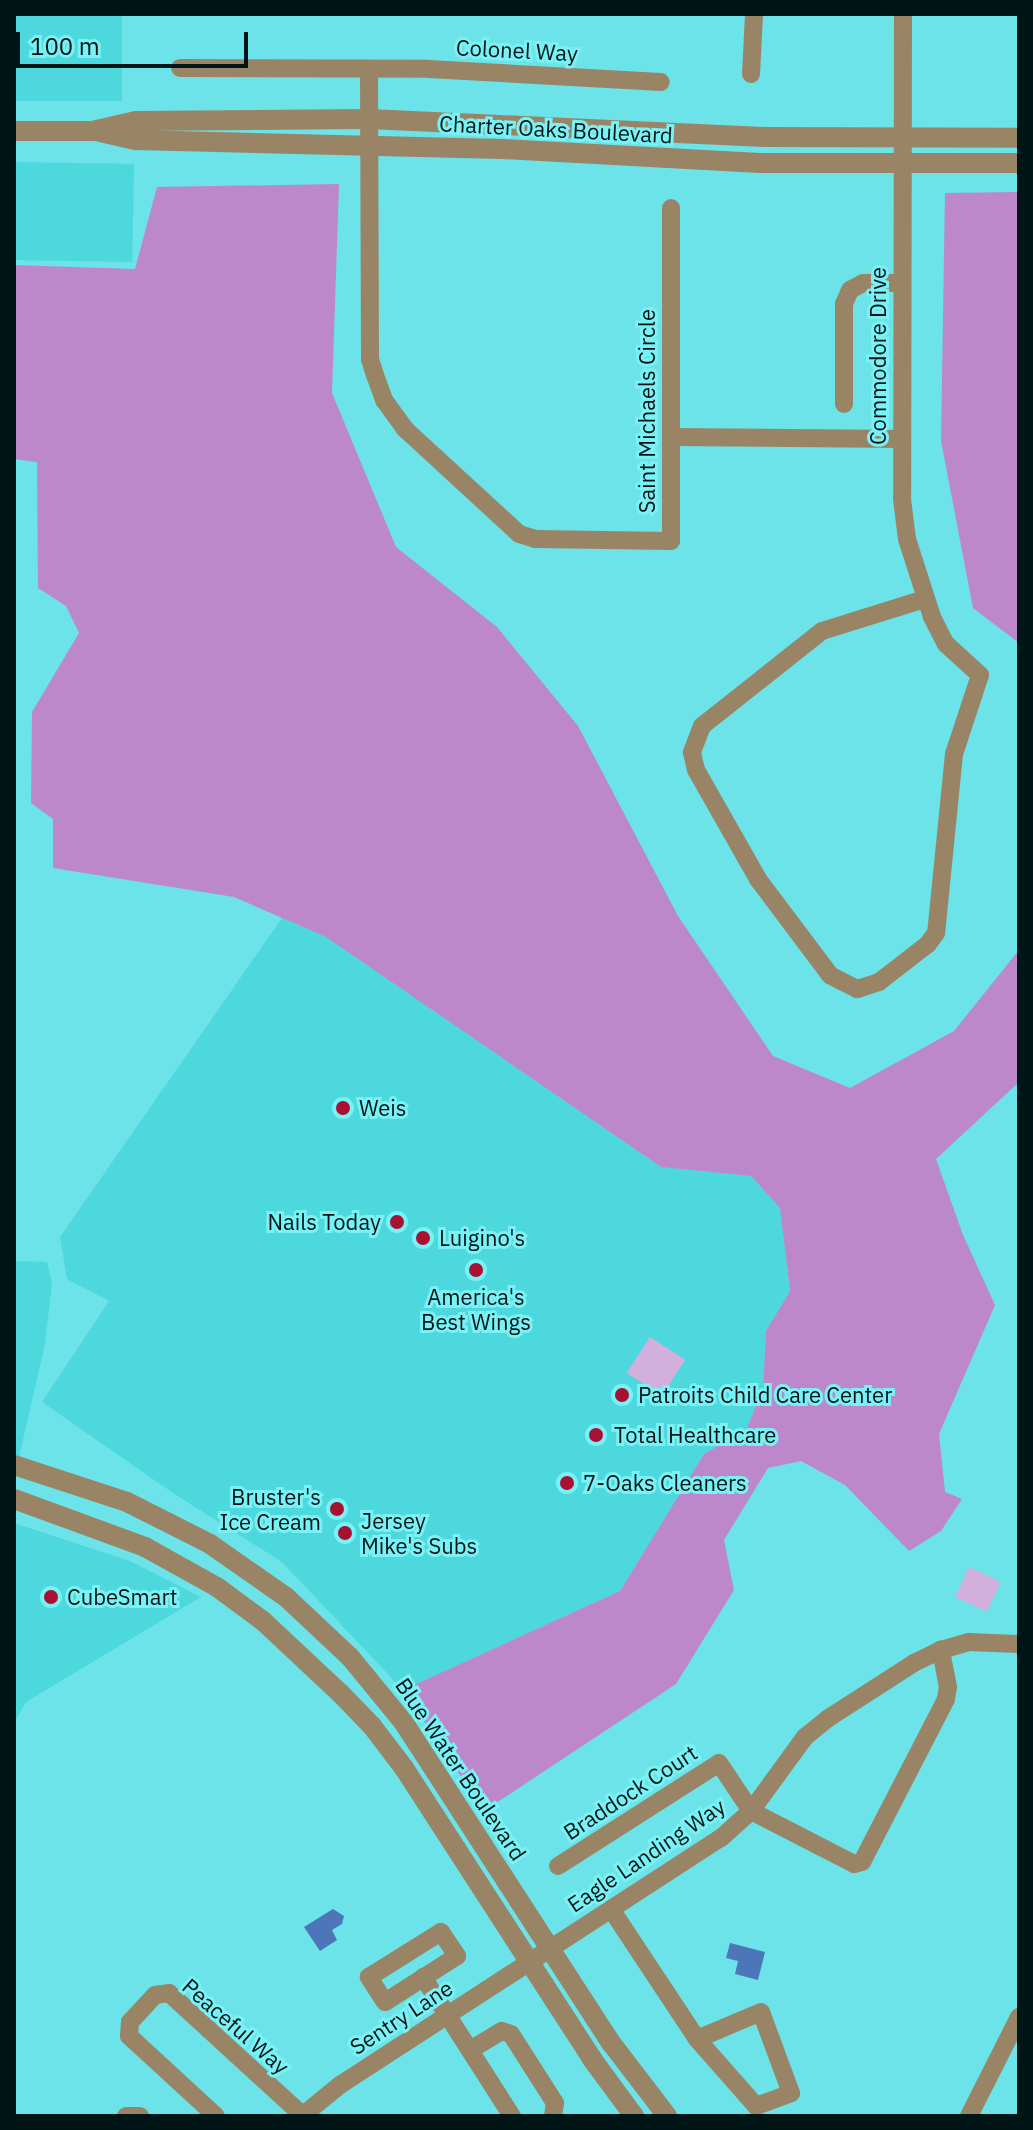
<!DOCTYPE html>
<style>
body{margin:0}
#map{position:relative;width:1033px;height:2130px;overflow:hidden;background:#6be3e8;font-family:"IBM Plex Sans",sans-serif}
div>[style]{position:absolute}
.built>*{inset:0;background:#4cd8dd;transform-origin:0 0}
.green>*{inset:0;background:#d3afdd;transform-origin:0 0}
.forest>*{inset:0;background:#bc88cb}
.water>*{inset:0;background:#4c76b7}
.minor>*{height:18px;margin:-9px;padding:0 9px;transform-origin:9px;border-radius:9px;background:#998566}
.tertiary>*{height:20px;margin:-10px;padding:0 10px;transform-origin:10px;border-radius:10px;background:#998566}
.dots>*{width:22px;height:22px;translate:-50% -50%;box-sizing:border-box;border:4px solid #79f1f5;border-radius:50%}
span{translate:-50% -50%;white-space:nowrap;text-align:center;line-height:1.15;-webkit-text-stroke:6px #79f1f5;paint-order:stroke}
.street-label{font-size:22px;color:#001516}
.poi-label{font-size:22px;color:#001516}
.left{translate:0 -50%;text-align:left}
.right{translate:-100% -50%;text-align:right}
.frame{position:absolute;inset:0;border:16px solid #001516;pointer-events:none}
.scale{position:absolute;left:16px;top:32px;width:232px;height:36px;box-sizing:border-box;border:4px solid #001516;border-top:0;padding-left:10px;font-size:24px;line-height:28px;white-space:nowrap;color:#001516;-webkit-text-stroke:6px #79f1f5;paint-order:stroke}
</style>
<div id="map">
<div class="built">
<div style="left:14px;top:14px;width:108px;height:87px"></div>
<div style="left:14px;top:162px;width:120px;height:98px;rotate:1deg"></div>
<div style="clip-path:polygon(282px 918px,326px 937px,661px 1167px,751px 1176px,780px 1208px,790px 1291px,766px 1331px,763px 1389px,746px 1430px,704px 1454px,620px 1591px,403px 1690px,282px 1562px,173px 1493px,42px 1402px,109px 1301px,67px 1279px,60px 1237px)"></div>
<div style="clip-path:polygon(14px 1261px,47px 1262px,52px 1283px,45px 1344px,19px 1457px,14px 1455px)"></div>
<div style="clip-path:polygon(14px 1523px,130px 1561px,201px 1597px,26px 1702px,14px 1723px)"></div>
</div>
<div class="green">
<div style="left:650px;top:1337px;width:42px;height:43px;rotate:33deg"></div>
<div style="left:969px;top:1567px;width:35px;height:33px;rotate:25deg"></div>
</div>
<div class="forest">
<div style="clip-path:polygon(339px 184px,332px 393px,396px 547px,497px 627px,578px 726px,678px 916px,773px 1056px,850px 1088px,954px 1031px,1019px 950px,1019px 1082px,936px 1159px,963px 1235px,995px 1305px,939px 1434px,945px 1492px,962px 1499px,941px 1531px,909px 1551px,845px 1485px,801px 1461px,768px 1468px,724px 1540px,734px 1590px,676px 1684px,484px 1811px,403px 1690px,620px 1591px,704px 1454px,746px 1430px,763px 1389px,766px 1331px,790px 1291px,780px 1208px,751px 1176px,661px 1167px,326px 937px,234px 897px,53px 868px,53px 819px,31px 803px,32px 712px,79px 633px,66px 606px,38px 588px,37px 462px,14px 459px,14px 265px,135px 269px,157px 187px)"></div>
<div style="clip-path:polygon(1019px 192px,1019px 643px,973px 608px,941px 441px,945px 193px)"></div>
</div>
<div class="water">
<div style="clip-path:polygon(333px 1909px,344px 1916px,342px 1924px,332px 1930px,337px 1940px,320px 1951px,304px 1927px)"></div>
<div style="clip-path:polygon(730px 1943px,765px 1952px,758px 1980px,735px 1974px,738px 1961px,726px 1958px)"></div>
</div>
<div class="minor">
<div style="left:903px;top:14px;width:485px;rotate:90.1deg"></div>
<div style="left:902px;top:499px;width:40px;rotate:82.9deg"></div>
<div style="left:907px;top:539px;width:82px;rotate:72.2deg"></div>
<div style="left:932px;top:617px;width:30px;rotate:63deg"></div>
<div style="left:946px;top:644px;width:46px;rotate:42.4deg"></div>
<div style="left:980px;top:675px;width:83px;rotate:108.2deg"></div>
<div style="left:954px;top:754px;width:180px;rotate:95.7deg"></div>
<div style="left:936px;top:933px;width:14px;rotate:126deg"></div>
<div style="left:928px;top:944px;width:62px;rotate:142.2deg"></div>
<div style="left:879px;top:982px;width:23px;rotate:162deg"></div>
<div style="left:857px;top:989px;width:30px;rotate:-153deg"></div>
<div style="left:830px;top:975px;width:120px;rotate:-126.9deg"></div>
<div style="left:758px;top:879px;width:125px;rotate:-119.6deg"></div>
<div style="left:696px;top:770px;width:18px;rotate:-103deg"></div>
<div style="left:692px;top:752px;width:28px;rotate:-69deg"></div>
<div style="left:702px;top:726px;width:153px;rotate:-38.4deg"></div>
<div style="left:822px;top:631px;width:108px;rotate:-17.3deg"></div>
<div style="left:180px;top:68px;width:249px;rotate:0.2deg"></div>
<div style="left:429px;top:69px;width:232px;rotate:3.2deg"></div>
<div style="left:369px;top:69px;width:290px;rotate:89.8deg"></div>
<div style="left:370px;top:359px;width:17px;rotate:73deg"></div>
<div style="left:375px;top:375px;width:27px;rotate:70deg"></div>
<div style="left:384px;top:400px;width:36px;rotate:54deg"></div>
<div style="left:405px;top:429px;width:155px;rotate:42.6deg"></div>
<div style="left:519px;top:534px;width:17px;rotate:17deg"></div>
<div style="left:535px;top:539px;width:136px;rotate:0.8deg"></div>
<div style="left:671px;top:541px;width:333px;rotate:-90deg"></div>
<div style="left:751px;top:74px;width:60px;rotate:-87.1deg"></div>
<div style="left:844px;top:404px;width:100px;rotate:-90deg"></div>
<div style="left:844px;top:304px;width:15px;rotate:-67deg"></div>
<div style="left:850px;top:290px;width:15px;rotate:-28deg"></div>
<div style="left:863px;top:283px;width:39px"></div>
<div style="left:671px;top:437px;width:230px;rotate:0.5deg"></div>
<div style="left:558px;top:1866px;width:191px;rotate:-32.6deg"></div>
<div style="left:719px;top:1763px;width:58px;rotate:56.3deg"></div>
<div style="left:751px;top:1811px;width:116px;rotate:27.2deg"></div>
<div style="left:854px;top:1864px;width:8px;rotate:-14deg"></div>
<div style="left:862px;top:1862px;width:183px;rotate:-62.7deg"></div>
<div style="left:946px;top:1699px;width:12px;rotate:-81deg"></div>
<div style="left:948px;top:1687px;width:38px;rotate:-101deg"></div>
<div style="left:611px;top:1909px;width:156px;rotate:56.5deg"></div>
<div style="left:697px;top:2039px;width:89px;rotate:48.6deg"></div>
<div style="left:756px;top:2106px;width:37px;rotate:-20deg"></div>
<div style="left:791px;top:2093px;width:86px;rotate:-110.3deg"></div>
<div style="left:761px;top:2012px;width:69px;rotate:157.1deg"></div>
<div style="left:441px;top:1932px;width:29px;rotate:56deg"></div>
<div style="left:457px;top:1956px;width:85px;rotate:147.4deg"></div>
<div style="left:385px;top:2002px;width:30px;rotate:-123deg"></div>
<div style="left:369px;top:1977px;width:85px;rotate:-32deg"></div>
<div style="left:423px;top:1977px;width:165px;rotate:57.4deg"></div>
<div style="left:470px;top:2050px;width:37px;rotate:-31deg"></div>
<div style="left:502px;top:2031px;width:9px;rotate:18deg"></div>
<div style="left:511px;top:2034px;width:82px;rotate:57.5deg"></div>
<div style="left:555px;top:2103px;width:13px;rotate:99deg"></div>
<div style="left:126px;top:2116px;width:14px"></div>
<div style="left:216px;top:2116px;width:118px;rotate:-137.4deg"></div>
<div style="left:129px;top:2036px;width:14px;rotate:-86deg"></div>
<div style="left:130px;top:2022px;width:37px;rotate:-47deg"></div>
<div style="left:155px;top:1995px;width:14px;rotate:-8deg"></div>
<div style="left:169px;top:1993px;width:182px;rotate:42.5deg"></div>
<div style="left:302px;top:2116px;width:49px;rotate:-39.2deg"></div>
<div style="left:340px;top:2085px;width:454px;rotate:-33deg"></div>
<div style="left:721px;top:1838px;width:40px;rotate:-42deg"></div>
<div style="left:751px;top:1811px;width:92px;rotate:-53.9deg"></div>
<div style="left:805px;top:1737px;width:28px;rotate:-39deg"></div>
<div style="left:827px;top:1719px;width:103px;rotate:-32.8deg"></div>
<div style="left:914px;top:1663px;width:30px;rotate:-26deg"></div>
<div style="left:941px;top:1650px;width:29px;rotate:-16deg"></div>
<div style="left:969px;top:1642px;width:50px;rotate:2.3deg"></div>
<div style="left:969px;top:2116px;width:111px;rotate:-63.2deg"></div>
</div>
<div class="tertiary">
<div style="left:14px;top:131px;width:78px"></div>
<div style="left:92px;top:131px;width:45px;rotate:-12.8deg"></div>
<div style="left:136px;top:121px;width:233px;rotate:-0.5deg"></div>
<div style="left:369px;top:119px;width:399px;rotate:2.6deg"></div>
<div style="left:768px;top:137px;width:251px;rotate:0.2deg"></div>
<div style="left:100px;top:132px;width:37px;rotate:13deg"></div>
<div style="left:136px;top:140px;width:366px;rotate:1.4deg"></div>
<div style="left:502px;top:149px;width:258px;rotate:3.1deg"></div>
<div style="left:760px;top:163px;width:259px"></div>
<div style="left:14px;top:1465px;width:119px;rotate:18.1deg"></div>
<div style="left:127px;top:1502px;width:93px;rotate:26.8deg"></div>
<div style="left:210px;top:1544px;width:93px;rotate:34.9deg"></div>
<div style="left:286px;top:1597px;width:88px;rotate:43.2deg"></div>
<div style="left:350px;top:1657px;width:85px;rotate:50.7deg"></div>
<div style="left:404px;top:1723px;width:382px;rotate:57.1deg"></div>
<div style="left:612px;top:2044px;width:91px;rotate:52.6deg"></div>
<div style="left:14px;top:1499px;width:140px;rotate:20.1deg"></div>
<div style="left:145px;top:1547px;width:82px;rotate:29.1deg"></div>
<div style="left:217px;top:1587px;width:57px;rotate:36.5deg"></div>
<div style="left:263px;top:1621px;width:105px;rotate:43.1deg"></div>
<div style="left:340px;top:1693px;width:46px;rotate:45.9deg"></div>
<div style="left:372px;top:1726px;width:53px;rotate:52.7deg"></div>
<div style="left:404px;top:1768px;width:346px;rotate:57.1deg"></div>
<div style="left:592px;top:2059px;width:71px;rotate:53.6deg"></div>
</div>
<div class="dots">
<div style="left:343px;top:1108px;background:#a81131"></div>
<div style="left:397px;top:1222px;background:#a81131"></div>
<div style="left:423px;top:1238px;background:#a81131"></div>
<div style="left:476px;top:1270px;background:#a81131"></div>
<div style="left:622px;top:1395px;background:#a81131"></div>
<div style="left:596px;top:1435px;background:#a81131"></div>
<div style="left:567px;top:1483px;background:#a81131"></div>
<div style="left:337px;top:1509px;background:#a81131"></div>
<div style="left:345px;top:1533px;background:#a81131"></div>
<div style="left:51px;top:1597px;background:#a81131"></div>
</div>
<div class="street-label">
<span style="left:517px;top:50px;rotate:3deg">Colonel Way</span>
<span style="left:556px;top:129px;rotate:3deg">Charter Oaks Boulevard</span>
<span style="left:878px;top:356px;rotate:-90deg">Commodore Drive</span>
<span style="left:647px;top:411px;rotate:-90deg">Saint Michaels Circle</span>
<span style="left:461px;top:1769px;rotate:56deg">Blue Water Boulevard</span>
<span style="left:630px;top:1792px;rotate:-33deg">Braddock Court</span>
<span style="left:646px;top:1855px;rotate:-34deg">Eagle Landing Way</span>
<span style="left:401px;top:2017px;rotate:-33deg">Sentry Lane</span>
<span style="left:236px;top:2026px;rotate:41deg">Peaceful Way</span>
</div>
<div class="poi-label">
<span class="left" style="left:359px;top:1108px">Weis</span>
<span class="right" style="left:381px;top:1222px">Nails Today</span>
<span class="left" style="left:439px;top:1238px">Luigino's</span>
<span style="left:476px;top:1309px">America's<br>Best Wings</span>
<span class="left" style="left:638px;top:1395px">Patroits Child Care Center</span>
<span class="left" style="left:614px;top:1435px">Total Healthcare</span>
<span class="left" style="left:583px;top:1483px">7-Oaks Cleaners</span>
<span class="right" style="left:321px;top:1509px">Bruster's<br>Ice Cream</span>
<span class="left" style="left:361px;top:1533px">Jersey<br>Mike's Subs</span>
<span class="left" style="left:67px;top:1597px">CubeSmart</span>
</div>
<div class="frame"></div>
<div class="scale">100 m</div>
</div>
